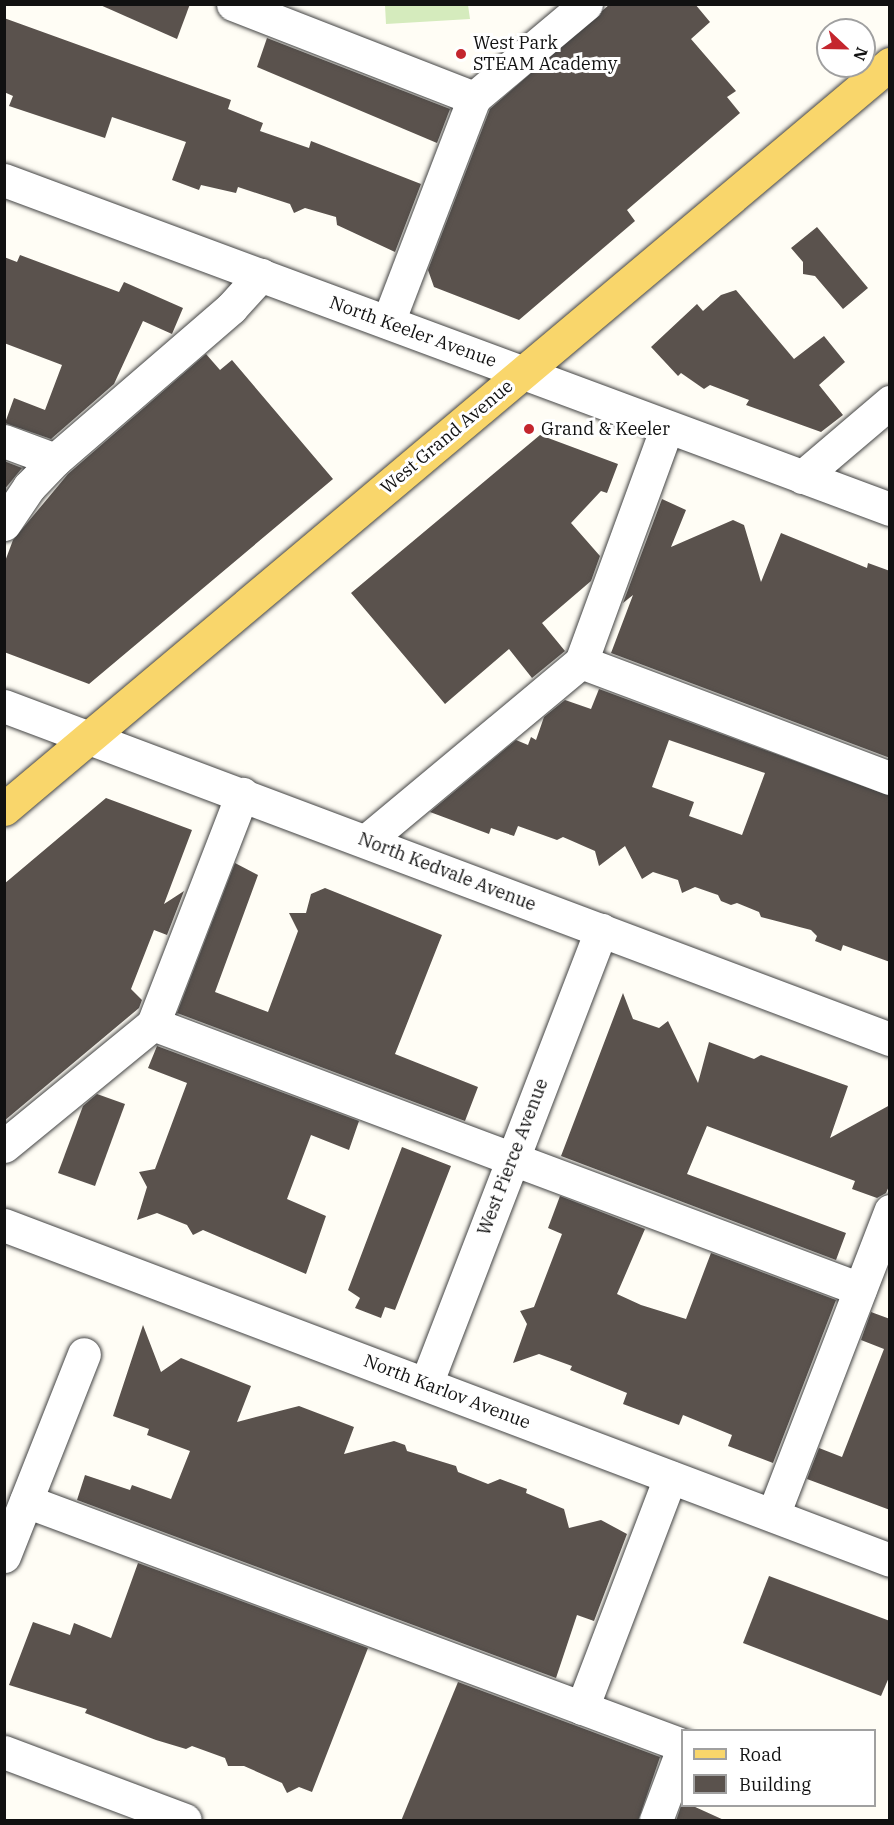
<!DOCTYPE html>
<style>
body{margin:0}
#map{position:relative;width:894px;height:1825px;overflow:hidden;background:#fffdf5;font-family:"IBM Plex Serif",serif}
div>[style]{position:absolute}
.green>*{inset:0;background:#d5ebbd}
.building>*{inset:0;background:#5a524d}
.roads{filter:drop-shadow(0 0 2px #444) drop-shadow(0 0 2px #444)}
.minor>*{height:33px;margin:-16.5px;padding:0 16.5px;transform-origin:16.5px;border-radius:16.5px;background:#fff}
.major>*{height:33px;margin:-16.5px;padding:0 16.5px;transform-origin:16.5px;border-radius:16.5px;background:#f9d66b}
.dots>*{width:16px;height:16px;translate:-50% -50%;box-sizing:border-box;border:3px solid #fff;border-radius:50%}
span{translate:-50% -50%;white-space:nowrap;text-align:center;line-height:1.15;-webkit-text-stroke:6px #fff;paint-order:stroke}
.poi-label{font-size:18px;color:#111}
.left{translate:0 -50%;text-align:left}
.street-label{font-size:18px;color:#111}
.frame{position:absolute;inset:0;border:6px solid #111;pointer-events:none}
.legend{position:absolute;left:681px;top:1729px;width:195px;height:78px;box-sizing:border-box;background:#fff;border:2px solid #a0a0a0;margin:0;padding:8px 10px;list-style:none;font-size:18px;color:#111}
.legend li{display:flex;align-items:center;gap:12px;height:30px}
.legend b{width:30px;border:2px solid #a0a0a0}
.north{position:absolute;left:816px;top:18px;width:60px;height:60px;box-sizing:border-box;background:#fff;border:2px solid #a0a0a0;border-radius:50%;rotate:112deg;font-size:16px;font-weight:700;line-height:24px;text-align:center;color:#111}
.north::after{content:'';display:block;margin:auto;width:21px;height:27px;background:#c4262e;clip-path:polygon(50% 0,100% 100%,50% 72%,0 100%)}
</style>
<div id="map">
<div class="green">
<div style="clip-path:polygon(385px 5px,468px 5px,470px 19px,386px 24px)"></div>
</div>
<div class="building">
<div style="clip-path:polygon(98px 4px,190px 4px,177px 39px)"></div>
<div style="clip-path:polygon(610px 4px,695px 4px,710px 22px,691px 39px,736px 91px,727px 97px,740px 113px,627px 210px,635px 221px,519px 320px,434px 287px,428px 270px,490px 109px)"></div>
<div style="clip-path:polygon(4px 18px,231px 100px,228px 109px,263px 123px,260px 131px,309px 148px,311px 141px,421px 184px,395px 252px,337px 225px,336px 217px,305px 208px,294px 213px,290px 204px,238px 187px,236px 193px,201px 185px,199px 190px,172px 180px,186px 142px,112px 117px,105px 138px,9px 106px,13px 96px,4px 92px)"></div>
<div style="clip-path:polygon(267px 38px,450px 109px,437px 143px,257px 67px)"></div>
<div style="clip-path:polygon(817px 227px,868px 288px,843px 309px,815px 276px,803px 274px,803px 262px,791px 248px)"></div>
<div style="clip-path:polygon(20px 255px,119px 292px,124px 282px,183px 308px,172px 334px,143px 321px,114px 384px,51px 439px,5px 423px,14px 398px,45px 410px,62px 365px,4px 343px,4px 257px,17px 262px)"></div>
<div style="clip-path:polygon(736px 290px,794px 359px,824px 336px,845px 362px,819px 385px,843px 415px,821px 432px,746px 405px,749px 400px,710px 385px,704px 389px,681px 373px,678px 376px,651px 347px,697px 304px,703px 311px,721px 295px)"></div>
<div style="clip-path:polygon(206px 354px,220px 370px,232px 360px,333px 479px,89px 684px,4px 652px,4px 564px,13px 540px,68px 474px)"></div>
<div style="clip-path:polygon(540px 435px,618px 464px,607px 493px,601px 491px,571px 523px,600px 556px,591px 581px,542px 623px,565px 651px,532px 678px,509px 649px,445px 704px,351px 593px)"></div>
<div style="clip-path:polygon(4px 461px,22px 468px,4px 490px)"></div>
<div style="clip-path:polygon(662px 499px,686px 510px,671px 547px,733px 520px,744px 525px,761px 582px,781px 533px,867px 568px,868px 563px,890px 571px,890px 758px,611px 653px,633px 595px,623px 603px)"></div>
<div style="clip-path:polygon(evenodd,599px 689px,890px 796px,890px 962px,843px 945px,841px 951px,815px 941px,817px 936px,811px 930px,761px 917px,759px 912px,737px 903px,731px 905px,721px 901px,718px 895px,695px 887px,682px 893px,678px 880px,653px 872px,642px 879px,625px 846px,599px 866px,595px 851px,563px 837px,557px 840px,518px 826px,514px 836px,491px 828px,489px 834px,430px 812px,516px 740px,528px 745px,531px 737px,536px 740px,544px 717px,565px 700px,591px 709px,599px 689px,669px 740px,765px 773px,742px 835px,689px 816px,694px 802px,652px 787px,669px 740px)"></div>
<div style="clip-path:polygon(106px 798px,192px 830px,164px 904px,184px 891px,167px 935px,154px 930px,131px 989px,142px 1000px,139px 1008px,4px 1121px,4px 884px)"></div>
<div style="clip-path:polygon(235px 863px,258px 875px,215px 992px,268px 1012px,298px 931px,289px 913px,306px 913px,311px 894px,325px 888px,442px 935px,395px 1054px,478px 1087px,465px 1121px,177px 1013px)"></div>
<div style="clip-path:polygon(623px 993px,633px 1019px,659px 1028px,668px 1021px,698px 1083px,709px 1042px,754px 1059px,761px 1055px,848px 1086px,830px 1138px,890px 1105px,890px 1184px,886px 1193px,877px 1198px,852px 1189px,855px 1181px,707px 1126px,687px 1174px,846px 1233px,836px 1260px,561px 1156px)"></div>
<div style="clip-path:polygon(157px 1046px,359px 1121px,349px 1150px,311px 1135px,287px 1199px,326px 1216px,306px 1274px,203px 1230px,193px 1235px,187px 1225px,157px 1213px,137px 1220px,147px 1187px,139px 1172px,155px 1169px,187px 1083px,148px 1068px)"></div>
<div style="clip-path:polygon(97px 1094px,125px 1104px,95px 1186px,58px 1173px,83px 1106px)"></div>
<div style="clip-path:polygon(402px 1147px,451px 1166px,395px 1310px,385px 1307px,381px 1318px,355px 1308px,360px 1298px,348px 1290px)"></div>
<div style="clip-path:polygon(560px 1196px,645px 1229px,617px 1294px,641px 1305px,686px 1319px,711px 1253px,836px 1300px,773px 1463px,728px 1446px,732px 1435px,683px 1415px,679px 1425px,623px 1404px,627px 1393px,570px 1370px,572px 1366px,539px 1354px,513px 1363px,527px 1324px,520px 1311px,534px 1307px,562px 1234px,548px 1228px)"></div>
<div style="clip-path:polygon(871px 1312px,890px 1319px,890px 1510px,807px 1479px,819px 1448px,842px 1457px,884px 1349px,861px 1340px)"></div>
<div style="clip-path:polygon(143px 1325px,161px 1372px,181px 1358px,251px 1386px,237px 1422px,299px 1406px,354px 1427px,344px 1454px,394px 1441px,405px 1445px,407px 1451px,456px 1466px,458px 1472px,488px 1484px,500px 1479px,527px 1489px,526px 1493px,564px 1509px,569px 1528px,601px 1520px,627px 1534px,594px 1621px,577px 1615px,556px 1678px,77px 1500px,85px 1475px,130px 1490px,132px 1485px,171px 1499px,190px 1451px,147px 1435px,149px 1429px,113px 1416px)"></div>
<div style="clip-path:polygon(138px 1563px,368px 1648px,312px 1792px,299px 1787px,287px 1793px,282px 1783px,244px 1766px,228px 1766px,225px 1758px,192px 1746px,186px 1749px,156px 1740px,85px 1713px,87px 1709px,9px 1685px,33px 1622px,70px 1635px,74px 1623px,111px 1638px)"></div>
<div style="clip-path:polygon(769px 1576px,890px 1621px,890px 1675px,881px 1696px,743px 1643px)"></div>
<div style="clip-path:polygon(458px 1682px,660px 1757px,638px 1821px,401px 1821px)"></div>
<div style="clip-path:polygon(682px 1803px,682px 1806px,693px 1806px,726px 1821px,676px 1821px)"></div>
</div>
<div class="roads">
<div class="minor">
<div style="left:233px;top:4px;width:259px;rotate:21.3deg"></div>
<div style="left:4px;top:180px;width:945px;rotate:20.37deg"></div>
<div style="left:388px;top:322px;width:240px;rotate:-69deg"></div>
<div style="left:474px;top:98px;width:146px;rotate:-40deg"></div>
<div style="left:4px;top:441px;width:54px;rotate:20.4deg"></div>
<div style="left:802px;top:477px;width:116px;rotate:-40.4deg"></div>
<div style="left:4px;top:524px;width:45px;rotate:-56deg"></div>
<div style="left:29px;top:487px;width:37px;rotate:-46deg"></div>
<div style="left:55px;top:460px;width:233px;rotate:-40.8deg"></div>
<div style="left:231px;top:308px;width:45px;rotate:-47.7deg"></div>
<div style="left:581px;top:662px;width:330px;rotate:20.6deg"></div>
<div style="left:4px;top:706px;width:947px;rotate:20.6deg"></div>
<div style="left:366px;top:841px;width:280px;rotate:-39.8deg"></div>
<div style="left:581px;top:662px;width:250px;rotate:-69.9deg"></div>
<div style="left:153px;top:1024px;width:755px;rotate:20.55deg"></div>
<div style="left:4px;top:1146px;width:193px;rotate:-39.3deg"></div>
<div style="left:153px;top:1024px;width:247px;rotate:-68.8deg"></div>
<div style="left:4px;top:1225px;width:947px;rotate:20.71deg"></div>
<div style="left:426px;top:1384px;width:487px;rotate:-68.9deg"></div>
<div style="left:26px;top:1501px;width:700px;rotate:20.4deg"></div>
<div style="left:773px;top:1515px;width:326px;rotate:-68.9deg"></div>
<div style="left:4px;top:1556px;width:217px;rotate:-68.4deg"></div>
<div style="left:582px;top:1708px;width:247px;rotate:-69.1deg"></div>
<div style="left:4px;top:1752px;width:193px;rotate:20.6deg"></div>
<div style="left:656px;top:1820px;width:74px;rotate:-69.4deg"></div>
</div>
<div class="major">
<div style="left:4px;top:809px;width:1158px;rotate:-40.06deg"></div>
</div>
</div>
<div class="dots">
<div style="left:461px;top:54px;background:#c4262e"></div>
<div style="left:529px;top:429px;background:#c4262e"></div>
</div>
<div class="poi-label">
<span class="left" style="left:473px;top:54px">West Park<br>STEAM Academy</span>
<span class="left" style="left:541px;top:429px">Grand &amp; Keeler</span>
</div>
<div class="street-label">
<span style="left:413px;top:332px;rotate:20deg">North Keeler Avenue</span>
<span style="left:447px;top:437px;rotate:-40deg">West Grand Avenue</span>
<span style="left:447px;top:872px;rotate:21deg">North Kedvale Avenue</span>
<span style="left:513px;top:1157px;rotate:-69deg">West Pierce Avenue</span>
<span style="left:447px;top:1392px;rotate:21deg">North Karlov Avenue</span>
</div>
<div class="frame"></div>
<ul class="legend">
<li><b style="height:8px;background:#f9d66b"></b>Road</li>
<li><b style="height:16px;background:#5a524d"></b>Building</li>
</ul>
<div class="north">N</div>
</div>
